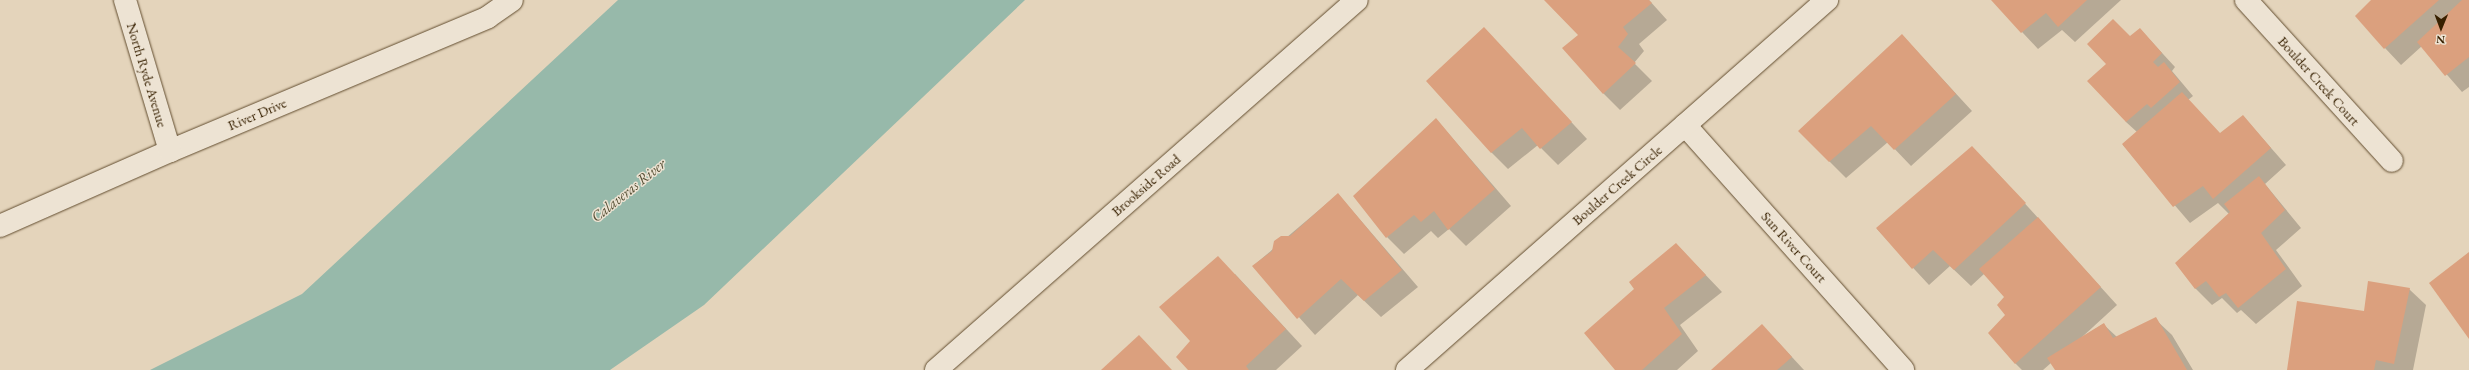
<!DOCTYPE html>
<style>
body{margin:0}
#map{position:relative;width:2469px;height:370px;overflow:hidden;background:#e4d4bb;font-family:"EB Garamond",serif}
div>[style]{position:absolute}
.water>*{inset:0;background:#97b9aa}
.shadow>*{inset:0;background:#0003}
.building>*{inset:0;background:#dba07e}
.roads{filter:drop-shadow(0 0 1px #624d2f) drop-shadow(0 0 1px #624d2f)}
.service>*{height:22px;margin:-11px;padding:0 11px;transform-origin:11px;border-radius:11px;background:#ede3d3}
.minor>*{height:22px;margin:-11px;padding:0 11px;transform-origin:11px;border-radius:11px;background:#ede3d3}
.tertiary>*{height:22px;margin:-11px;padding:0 11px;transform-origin:11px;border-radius:11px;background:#ede3d3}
span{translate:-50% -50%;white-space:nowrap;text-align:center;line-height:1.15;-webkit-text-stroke:3px #ede3d3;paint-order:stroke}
.street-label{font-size:14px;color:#372000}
.water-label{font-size:15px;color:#544e33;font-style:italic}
.north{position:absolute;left:2421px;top:8px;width:40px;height:40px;-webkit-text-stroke:3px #ede3d3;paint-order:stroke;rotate:181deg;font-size:11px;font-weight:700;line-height:16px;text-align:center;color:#372000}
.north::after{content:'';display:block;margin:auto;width:14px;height:18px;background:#372000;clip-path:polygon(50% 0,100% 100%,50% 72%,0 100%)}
</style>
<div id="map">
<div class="water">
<div style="clip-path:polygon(618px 0,1025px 0,704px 305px,610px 370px,150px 370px,302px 294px)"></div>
</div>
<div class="shadow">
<div style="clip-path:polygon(1545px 0,1649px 0,1667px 20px,1639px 44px,1644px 51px,1634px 63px,1652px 81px,1620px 110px,1603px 93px,1579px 35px)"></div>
<div style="clip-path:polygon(1992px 0,2121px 0,2075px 42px,2062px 30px,2038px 49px)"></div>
<div style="clip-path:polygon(2373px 0,2469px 0,2469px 87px,2462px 92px,2422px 46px,2401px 65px,2385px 48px)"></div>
<div style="clip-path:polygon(1484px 28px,1587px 139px,1558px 165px,1538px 145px,1508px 169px,1491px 152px)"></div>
<div style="clip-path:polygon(2140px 29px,2175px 67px,2172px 71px,2193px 96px,2188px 100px,2220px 134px,2243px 116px,2286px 165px,2265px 184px,2301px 228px,2276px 250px,2302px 286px,2256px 324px,2241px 310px,2237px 313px,2222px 298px,2212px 305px,2195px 288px,2229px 214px,2218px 203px,2190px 223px,2123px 145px,2137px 132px,2126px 122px,2107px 64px)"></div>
<div style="clip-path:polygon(1902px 35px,1972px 111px,1911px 166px,1888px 142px,1846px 178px,1829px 161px)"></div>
<div style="clip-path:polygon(1436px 119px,1511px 206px,1466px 246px,1449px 229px,1438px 238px,1431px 231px,1404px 254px,1387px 237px)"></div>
<div style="clip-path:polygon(1989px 164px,2117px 305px,2081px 338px,2103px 324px,2117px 337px,2155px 319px,2172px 335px,2193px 370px,2056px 370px,2051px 363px,2043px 370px,2022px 370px,2015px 363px,2006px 297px,1984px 274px,1971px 286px,1950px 266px,1929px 285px,1877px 229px)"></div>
<div style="clip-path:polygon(1338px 194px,1418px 287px,1381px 317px,1358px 295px,1315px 335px,1253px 266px)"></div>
<div style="clip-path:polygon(1676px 244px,1722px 292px,1680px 325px,1698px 351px,1677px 370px,1616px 370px,1636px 289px)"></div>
<div style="clip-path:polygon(1235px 274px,1302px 346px,1276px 370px,1189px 370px)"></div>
<div style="clip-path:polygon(2409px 289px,2426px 305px,2413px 370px,2288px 370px,2365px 313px)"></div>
<div style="clip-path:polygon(1778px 342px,1804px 370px,1712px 370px)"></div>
</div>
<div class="building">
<div style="clip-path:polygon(1544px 0,1649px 0,1652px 3px,1623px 27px,1628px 34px,1618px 47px,1636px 63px,1603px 94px,1562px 48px,1578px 35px)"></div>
<div style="clip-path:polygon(1991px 0,2087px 0,2058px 27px,2046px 13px,2021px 33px)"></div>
<div style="clip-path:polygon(2371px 0,2439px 0,2384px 49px,2355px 16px)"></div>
<div style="clip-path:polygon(2462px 0,2469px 0,2469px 57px,2445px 76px,2417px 42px)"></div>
<div style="clip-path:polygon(2113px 19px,2130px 36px,2140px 28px,2162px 53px,2153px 62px,2158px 67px,2164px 62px,2180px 82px,2151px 108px,2147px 104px,2126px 122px,2087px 81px,2106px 64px,2087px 44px)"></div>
<div style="clip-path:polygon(1484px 27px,1572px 122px,1540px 149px,1522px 128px,1491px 153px,1426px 81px)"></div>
<div style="clip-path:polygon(1902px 34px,1956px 94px,1894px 150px,1871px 126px,1829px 162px,1798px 131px)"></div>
<div style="clip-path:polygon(2182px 92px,2220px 133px,2243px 115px,2271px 148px,2213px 199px,2203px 186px,2173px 207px,2122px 144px)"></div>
<div style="clip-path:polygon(1436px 118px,1495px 189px,1448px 230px,1434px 211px,1421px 222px,1414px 215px,1386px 238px,1353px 196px)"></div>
<div style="clip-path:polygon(1972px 146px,2026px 203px,1954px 270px,1933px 250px,1912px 269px,1876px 228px)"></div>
<div style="clip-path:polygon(2259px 176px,2285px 210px,2261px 233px,2286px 269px,2238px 308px,2226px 293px,2219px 297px,2206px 281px,2195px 289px,2175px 263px,2230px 212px,2224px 204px)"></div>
<div style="clip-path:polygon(1338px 193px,1402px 270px,1364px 301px,1341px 279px,1297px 319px,1252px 266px,1272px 251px,1274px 241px,1281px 236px,1290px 236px)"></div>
<div style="clip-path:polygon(2038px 217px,2101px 287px,2015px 364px,1988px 333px,2005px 315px,1997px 305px,2004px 297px,1979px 269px)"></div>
<div style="clip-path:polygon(1676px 243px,1706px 275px,1664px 308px,1682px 334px,1642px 370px,1615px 370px,1584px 333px,1634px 289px,1629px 282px)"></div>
<div style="clip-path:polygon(2469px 252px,2469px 339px,2429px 283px)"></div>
<div style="clip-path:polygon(1218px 256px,1286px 329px,1246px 366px,1249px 370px,1188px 370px,1176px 357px,1190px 341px,1159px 307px)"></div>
<div style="clip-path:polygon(2368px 281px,2410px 288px,2394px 364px,2376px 360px,2374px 370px,2287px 370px,2297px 301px,2364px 311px)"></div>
<div style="clip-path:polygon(2156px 317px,2187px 370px,2055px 370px,2047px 358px,2104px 323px,2113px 338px)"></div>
<div style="clip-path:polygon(1762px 324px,1792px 357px,1777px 370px,1711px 370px)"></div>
<div style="clip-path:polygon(1139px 335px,1172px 370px,1101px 370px)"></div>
</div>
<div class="roads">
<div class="service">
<div style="left:170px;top:151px;width:345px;rotate:-22.8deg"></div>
<div style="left:488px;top:17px;width:29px;rotate:-35deg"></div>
</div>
<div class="minor">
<div style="left:2246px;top:0;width:217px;rotate:47.8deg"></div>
<div style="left:1685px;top:125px;width:328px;rotate:48.3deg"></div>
<div style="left:1407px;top:370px;width:560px;rotate:-41.38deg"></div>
</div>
<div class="tertiary">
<div style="left:0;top:226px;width:186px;rotate:-23.8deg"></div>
<div style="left:170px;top:151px;width:158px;rotate:-106.6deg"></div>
<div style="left:936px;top:370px;width:560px;rotate:-41.31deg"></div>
</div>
</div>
<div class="street-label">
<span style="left:147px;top:75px;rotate:73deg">North Ryde Avenue</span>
<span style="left:2319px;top:81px;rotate:48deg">Boulder Creek Court</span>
<span style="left:257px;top:114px;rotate:-23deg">River Drive</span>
<span style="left:1146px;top:185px;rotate:-41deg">Brookside Road</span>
<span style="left:1617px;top:185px;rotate:-41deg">Boulder Creek Circle</span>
<span style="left:1794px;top:247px;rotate:48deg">Sun River Court</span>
</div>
<div class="water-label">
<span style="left:628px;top:190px;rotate:-39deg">Calaveras River</span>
</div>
<div class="north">N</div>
</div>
